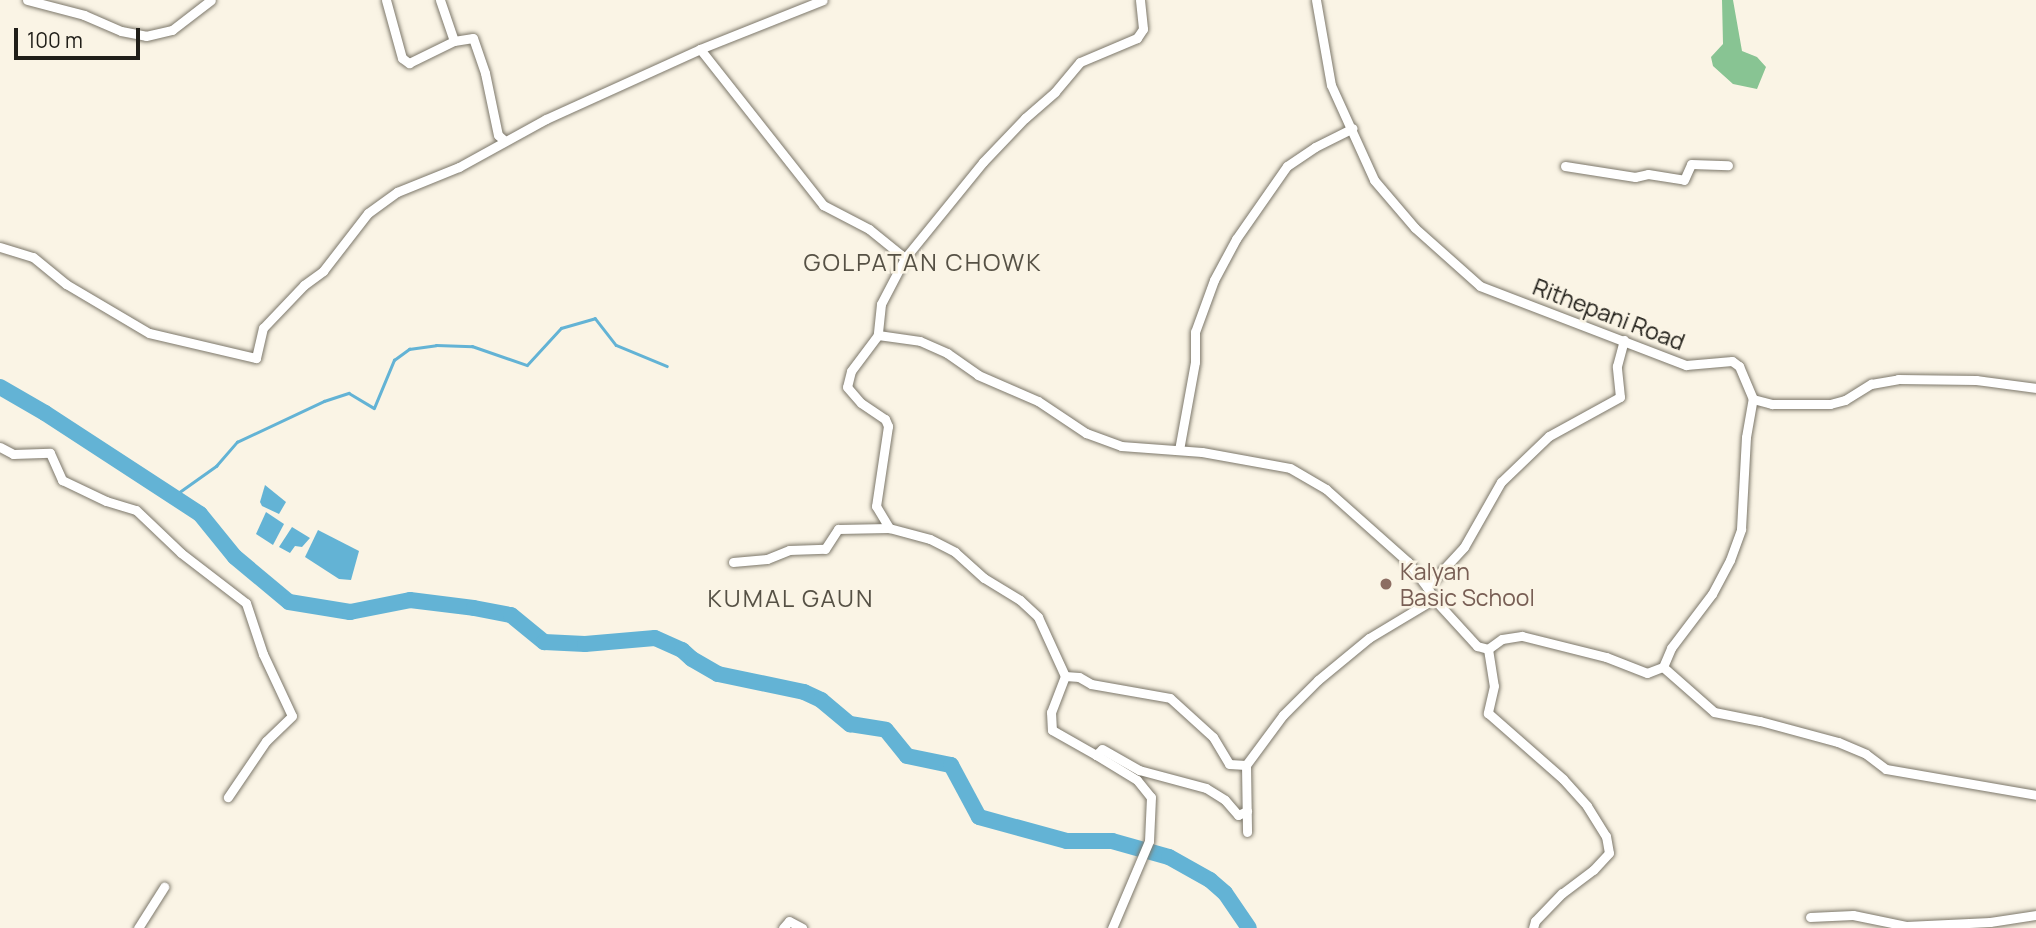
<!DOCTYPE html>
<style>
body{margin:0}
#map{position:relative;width:2036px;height:928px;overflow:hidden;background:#faf4e5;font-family:Manrope,sans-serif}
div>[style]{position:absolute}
.forest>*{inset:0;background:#88c493}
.water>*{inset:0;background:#63b3d5}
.stream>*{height:2.5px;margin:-1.25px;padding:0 1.25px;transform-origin:1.25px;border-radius:1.25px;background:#63b3d5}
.river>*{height:16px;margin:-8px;padding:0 8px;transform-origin:8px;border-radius:8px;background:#63b3d5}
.roads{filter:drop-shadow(0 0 2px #7c776a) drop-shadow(0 0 2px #7c776a)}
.street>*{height:9px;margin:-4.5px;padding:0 4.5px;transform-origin:4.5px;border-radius:4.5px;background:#fff}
.dots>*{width:19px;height:19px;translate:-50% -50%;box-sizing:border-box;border:4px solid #faf4e5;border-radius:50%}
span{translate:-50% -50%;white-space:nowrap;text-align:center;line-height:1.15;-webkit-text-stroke:5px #faf4e5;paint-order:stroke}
.street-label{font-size:23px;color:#201e18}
.education-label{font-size:23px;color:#785e54}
.left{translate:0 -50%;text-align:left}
.neighbourhood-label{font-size:24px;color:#565145;letter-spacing:2px}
.scale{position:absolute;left:14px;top:28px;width:126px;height:32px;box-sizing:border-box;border:4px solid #201e18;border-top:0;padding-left:9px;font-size:21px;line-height:24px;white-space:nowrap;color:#201e18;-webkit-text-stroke:5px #faf4e5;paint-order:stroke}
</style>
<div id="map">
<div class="forest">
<div style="clip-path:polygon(1722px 0,1733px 0,1742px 51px,1757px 57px,1766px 67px,1757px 89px,1733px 84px,1713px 66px,1711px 57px,1723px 44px)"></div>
</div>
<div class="water">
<div style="clip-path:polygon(265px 485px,286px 502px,279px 514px,262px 506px,260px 502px)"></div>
<div style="clip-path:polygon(266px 512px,284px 524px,273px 545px,256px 534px)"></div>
<div style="clip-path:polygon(292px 527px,310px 538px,302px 547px,295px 546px,290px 553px,279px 547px)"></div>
<div style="clip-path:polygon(318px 530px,359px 551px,351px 580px,339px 579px,305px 557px)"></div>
</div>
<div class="stream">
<div style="left:155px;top:486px;width:24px;rotate:17deg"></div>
<div style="left:178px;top:493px;width:47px;rotate:-35.4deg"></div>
<div style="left:216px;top:466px;width:32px;rotate:-49deg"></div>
<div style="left:237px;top:442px;width:96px;rotate:-25.2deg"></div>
<div style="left:324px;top:401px;width:26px;rotate:-18deg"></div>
<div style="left:349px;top:393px;width:29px;rotate:31deg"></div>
<div style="left:374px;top:408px;width:52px;rotate:-67.4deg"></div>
<div style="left:394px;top:360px;width:19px;rotate:-36deg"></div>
<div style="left:409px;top:349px;width:27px;rotate:-8deg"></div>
<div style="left:436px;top:345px;width:36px;rotate:2deg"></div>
<div style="left:472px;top:346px;width:58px;rotate:19.1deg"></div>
<div style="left:527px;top:365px;width:50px;rotate:-47.4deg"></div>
<div style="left:561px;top:328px;width:35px;rotate:-16deg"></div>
<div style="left:595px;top:318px;width:34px;rotate:52deg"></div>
<div style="left:616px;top:345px;width:55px;rotate:22.4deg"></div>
</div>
<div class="river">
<div style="left:0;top:387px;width:52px;rotate:30deg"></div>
<div style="left:45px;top:413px;width:185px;rotate:33.1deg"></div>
<div style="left:200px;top:514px;width:55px;rotate:50.9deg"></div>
<div style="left:235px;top:557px;width:70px;rotate:39.8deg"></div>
<div style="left:289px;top:602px;width:62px;rotate:9.3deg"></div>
<div style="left:350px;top:612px;width:61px;rotate:-11.3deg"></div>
<div style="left:410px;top:600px;width:64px;rotate:7.1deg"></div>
<div style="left:474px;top:608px;width:38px;rotate:11deg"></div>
<div style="left:511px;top:615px;width:43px;rotate:39.3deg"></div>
<div style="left:544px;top:642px;width:41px;rotate:2.8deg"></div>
<div style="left:585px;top:644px;width:70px;rotate:-4.9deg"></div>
<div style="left:655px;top:638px;width:30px;rotate:24deg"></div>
<div style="left:682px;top:650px;width:13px;rotate:42deg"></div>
<div style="left:692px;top:659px;width:30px;rotate:30deg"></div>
<div style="left:718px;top:674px;width:88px;rotate:11.8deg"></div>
<div style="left:804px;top:692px;width:19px;rotate:25deg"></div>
<div style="left:821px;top:700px;width:38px;rotate:40deg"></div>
<div style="left:850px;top:724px;width:36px;rotate:9deg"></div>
<div style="left:886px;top:730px;width:33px;rotate:51deg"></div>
<div style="left:907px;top:756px;width:45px;rotate:11.6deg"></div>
<div style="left:951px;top:765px;width:59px;rotate:61.7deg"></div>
<div style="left:979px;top:817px;width:91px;rotate:15.3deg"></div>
<div style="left:1067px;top:841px;width:45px"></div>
<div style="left:1112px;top:841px;width:59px;rotate:15.7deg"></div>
<div style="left:1169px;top:857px;width:47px;rotate:29.3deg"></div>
<div style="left:1210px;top:880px;width:20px;rotate:41deg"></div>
<div style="left:1225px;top:893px;width:42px;rotate:55.6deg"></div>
</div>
<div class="roads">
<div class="street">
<div style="left:27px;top:0;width:59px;rotate:14.7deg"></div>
<div style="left:84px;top:15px;width:40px;rotate:23.4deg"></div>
<div style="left:121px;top:31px;width:25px;rotate:11deg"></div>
<div style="left:146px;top:36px;width:27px;rotate:-13deg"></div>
<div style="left:172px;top:30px;width:49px;rotate:-37.6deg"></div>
<div style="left:386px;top:0;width:60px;rotate:74.6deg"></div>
<div style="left:402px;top:58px;width:9px;rotate:36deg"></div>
<div style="left:409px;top:63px;width:50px;rotate:-26.1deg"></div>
<div style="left:440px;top:0;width:43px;rotate:71.1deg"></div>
<div style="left:454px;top:41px;width:19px;rotate:-9deg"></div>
<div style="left:473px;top:38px;width:37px;rotate:71deg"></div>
<div style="left:485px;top:73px;width:63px;rotate:78.2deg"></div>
<div style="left:498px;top:135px;width:9px;rotate:41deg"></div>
<div style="left:1140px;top:0;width:29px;rotate:84deg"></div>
<div style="left:1143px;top:29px;width:11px;rotate:124deg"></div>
<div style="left:1137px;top:38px;width:62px;rotate:157.2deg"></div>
<div style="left:1080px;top:62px;width:39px;rotate:130deg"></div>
<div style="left:1055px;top:92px;width:40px;rotate:139deg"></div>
<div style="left:1025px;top:118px;width:61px;rotate:133.7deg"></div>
<div style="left:983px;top:162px;width:124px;rotate:129.1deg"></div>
<div style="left:905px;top:258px;width:52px;rotate:117.6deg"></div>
<div style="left:881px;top:304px;width:31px;rotate:96deg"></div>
<div style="left:878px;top:335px;width:42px;rotate:8.1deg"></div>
<div style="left:920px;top:341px;width:30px;rotate:24deg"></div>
<div style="left:947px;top:353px;width:38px;rotate:35deg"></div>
<div style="left:978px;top:375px;width:65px;rotate:23.4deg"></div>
<div style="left:1038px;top:401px;width:58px;rotate:33.7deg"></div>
<div style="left:1086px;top:433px;width:37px;rotate:20deg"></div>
<div style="left:1121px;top:446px;width:81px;rotate:4.2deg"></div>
<div style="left:1202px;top:452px;width:89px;rotate:10.3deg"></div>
<div style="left:1290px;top:468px;width:42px;rotate:30.3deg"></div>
<div style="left:1326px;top:489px;width:110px;rotate:41.7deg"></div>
<div style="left:1408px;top:562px;width:31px;rotate:53deg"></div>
<div style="left:1427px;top:587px;width:54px;rotate:-47.2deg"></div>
<div style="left:1464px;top:547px;width:75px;rotate:-60.4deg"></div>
<div style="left:1501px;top:482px;width:66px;rotate:-43.8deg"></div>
<div style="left:1549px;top:436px;width:81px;rotate:-28.8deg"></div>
<div style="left:1620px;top:397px;width:31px;rotate:-96deg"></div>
<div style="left:1617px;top:366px;width:27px;rotate:-75deg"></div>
<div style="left:1316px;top:0;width:86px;rotate:80deg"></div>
<div style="left:1331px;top:85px;width:104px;rotate:65.6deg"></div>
<div style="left:1374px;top:180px;width:63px;rotate:49.5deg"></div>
<div style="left:1415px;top:228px;width:87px;rotate:41.7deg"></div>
<div style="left:1480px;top:286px;width:221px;rotate:21deg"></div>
<div style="left:1686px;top:365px;width:46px;rotate:-5deg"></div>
<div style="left:1732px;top:361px;width:9px;rotate:36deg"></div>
<div style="left:1739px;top:366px;width:36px;rotate:67deg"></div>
<div style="left:1753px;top:399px;width:20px;rotate:15deg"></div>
<div style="left:1772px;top:404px;width:58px"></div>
<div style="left:1830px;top:404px;width:16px;rotate:-15deg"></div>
<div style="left:1845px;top:400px;width:31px;rotate:-32deg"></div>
<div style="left:1871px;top:384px;width:27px;rotate:-10deg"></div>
<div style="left:1898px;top:379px;width:78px;rotate:0.7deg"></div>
<div style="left:1976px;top:380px;width:61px;rotate:7.6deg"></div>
<div style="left:700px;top:49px;width:199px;rotate:51.7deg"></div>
<div style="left:823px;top:205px;width:52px;rotate:27.6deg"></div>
<div style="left:869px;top:229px;width:46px;rotate:38.9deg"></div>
<div style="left:1565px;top:166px;width:71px;rotate:8.9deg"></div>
<div style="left:1635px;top:177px;width:13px;rotate:-13deg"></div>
<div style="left:1648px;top:174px;width:36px;rotate:9deg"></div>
<div style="left:1684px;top:180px;width:17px;rotate:-66deg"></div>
<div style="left:1691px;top:164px;width:37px;rotate:2deg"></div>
<div style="left:0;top:247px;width:34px;rotate:17deg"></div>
<div style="left:33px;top:257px;width:43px;rotate:39.3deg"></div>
<div style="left:66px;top:284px;width:96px;rotate:30.6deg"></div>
<div style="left:149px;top:333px;width:110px;rotate:13.2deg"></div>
<div style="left:256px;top:358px;width:31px;rotate:-77deg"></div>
<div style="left:263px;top:328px;width:59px;rotate:-46.4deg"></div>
<div style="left:304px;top:285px;width:24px;rotate:-36deg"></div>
<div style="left:323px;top:271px;width:73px;rotate:-52.2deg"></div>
<div style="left:368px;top:213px;width:36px;rotate:-36deg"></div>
<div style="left:397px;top:192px;width:67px;rotate:-22deg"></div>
<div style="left:459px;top:167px;width:99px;rotate:-28.9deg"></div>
<div style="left:546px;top:119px;width:169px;rotate:-24.4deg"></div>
<div style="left:700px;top:49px;width:132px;rotate:-21.7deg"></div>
<div style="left:878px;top:335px;width:45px;rotate:126.9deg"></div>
<div style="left:851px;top:371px;width:16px;rotate:104deg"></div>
<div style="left:847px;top:387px;width:21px;rotate:49deg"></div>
<div style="left:861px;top:403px;width:29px;rotate:34deg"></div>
<div style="left:885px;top:419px;width:8px;rotate:67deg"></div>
<div style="left:888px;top:426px;width:81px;rotate:98.5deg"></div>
<div style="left:876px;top:506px;width:26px;rotate:59deg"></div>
<div style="left:0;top:447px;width:15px;rotate:28deg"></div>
<div style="left:13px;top:454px;width:37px;rotate:-2deg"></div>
<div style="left:50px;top:453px;width:30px;rotate:66deg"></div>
<div style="left:62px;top:480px;width:49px;rotate:25.5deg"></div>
<div style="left:106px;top:501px;width:31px;rotate:17deg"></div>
<div style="left:136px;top:510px;width:62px;rotate:43.7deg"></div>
<div style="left:181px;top:553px;width:82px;rotate:37.6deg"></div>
<div style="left:246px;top:603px;width:54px;rotate:71.6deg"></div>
<div style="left:263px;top:654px;width:68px;rotate:64.9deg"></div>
<div style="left:292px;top:716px;width:36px;rotate:136deg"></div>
<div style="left:266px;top:741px;width:68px;rotate:124.2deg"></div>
<div style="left:1179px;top:450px;width:89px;rotate:-79.7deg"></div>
<div style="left:1195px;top:362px;width:30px;rotate:-90deg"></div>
<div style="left:1195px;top:332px;width:55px;rotate:-69.9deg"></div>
<div style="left:1214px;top:280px;width:47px;rotate:-61.8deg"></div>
<div style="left:1236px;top:239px;width:89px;rotate:-55.1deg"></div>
<div style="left:1287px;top:166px;width:34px;rotate:-34deg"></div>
<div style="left:1315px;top:147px;width:42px;rotate:-26.6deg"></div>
<div style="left:733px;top:562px;width:34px;rotate:-5deg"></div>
<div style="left:767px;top:559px;width:24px;rotate:-22deg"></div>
<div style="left:789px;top:550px;width:36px;rotate:-2deg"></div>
<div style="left:825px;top:549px;width:24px;rotate:-57deg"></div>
<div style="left:838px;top:529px;width:51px;rotate:-1.1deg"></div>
<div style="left:889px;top:528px;width:42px;rotate:15deg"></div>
<div style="left:930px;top:539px;width:28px;rotate:27deg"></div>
<div style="left:955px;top:552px;width:39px;rotate:42deg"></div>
<div style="left:984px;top:578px;width:42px;rotate:31.4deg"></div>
<div style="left:1020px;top:600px;width:25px;rotate:43deg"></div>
<div style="left:1038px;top:617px;width:65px;rotate:65.4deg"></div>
<div style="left:1065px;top:676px;width:14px;rotate:4deg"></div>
<div style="left:1079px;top:677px;width:14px;rotate:30deg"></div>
<div style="left:1091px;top:684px;width:80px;rotate:10deg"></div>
<div style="left:1170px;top:698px;width:58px;rotate:42.2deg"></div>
<div style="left:1213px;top:737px;width:31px;rotate:59deg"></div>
<div style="left:1229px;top:764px;width:17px;rotate:3deg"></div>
<div style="left:1246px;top:765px;width:67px;rotate:89.1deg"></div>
<div style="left:1434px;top:599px;width:64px;rotate:47.5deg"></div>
<div style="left:1477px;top:646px;width:11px;rotate:15deg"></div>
<div style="left:1488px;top:649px;width:17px;rotate:-36deg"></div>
<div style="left:1502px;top:639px;width:20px;rotate:-9deg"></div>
<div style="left:1522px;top:636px;width:87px;rotate:14deg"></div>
<div style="left:1606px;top:657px;width:44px;rotate:21.3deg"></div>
<div style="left:1647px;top:673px;width:17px;rotate:-21deg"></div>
<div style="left:1663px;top:667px;width:21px;rotate:-67deg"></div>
<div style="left:1671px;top:648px;width:68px;rotate:-52.8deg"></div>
<div style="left:1712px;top:594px;width:38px;rotate:-62deg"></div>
<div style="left:1730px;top:560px;width:33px;rotate:-70deg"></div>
<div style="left:1741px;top:529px;width:92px;rotate:-86.9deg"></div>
<div style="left:1746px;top:437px;width:39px;rotate:-80deg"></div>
<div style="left:1488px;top:649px;width:37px;rotate:81deg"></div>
<div style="left:1494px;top:686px;width:28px;rotate:103deg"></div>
<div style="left:1488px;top:713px;width:100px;rotate:41.3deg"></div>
<div style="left:1563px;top:779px;width:36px;rotate:48deg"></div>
<div style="left:1587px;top:806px;width:36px;rotate:58deg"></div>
<div style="left:1606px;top:836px;width:17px;rotate:80deg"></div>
<div style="left:1609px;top:853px;width:23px;rotate:133deg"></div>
<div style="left:1593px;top:870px;width:39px;rotate:143deg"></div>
<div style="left:1562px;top:893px;width:39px;rotate:134deg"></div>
<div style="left:1535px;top:921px;width:7px;rotate:106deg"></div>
<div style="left:1663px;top:667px;width:68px;rotate:41.4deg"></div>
<div style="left:1714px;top:712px;width:47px;rotate:11.1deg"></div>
<div style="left:1760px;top:721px;width:81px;rotate:15.1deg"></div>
<div style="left:1838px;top:742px;width:30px;rotate:23deg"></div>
<div style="left:1866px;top:754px;width:25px;rotate:37deg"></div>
<div style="left:1886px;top:769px;width:152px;rotate:9.8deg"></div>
<div style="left:1065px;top:676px;width:39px;rotate:111deg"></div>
<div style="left:1051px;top:712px;width:18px;rotate:87deg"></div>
<div style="left:1052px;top:730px;width:51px;rotate:29.6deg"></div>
<div style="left:1096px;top:755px;width:8px;rotate:-45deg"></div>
<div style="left:1102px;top:749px;width:43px;rotate:29.6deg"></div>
<div style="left:1139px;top:770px;width:69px;rotate:15deg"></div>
<div style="left:1206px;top:788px;width:22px;rotate:32deg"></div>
<div style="left:1225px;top:800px;width:20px;rotate:49deg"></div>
<div style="left:1238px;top:815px;width:10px;rotate:-24deg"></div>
<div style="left:1096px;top:755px;width:48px;rotate:31.4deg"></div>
<div style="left:1137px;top:780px;width:22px;rotate:51deg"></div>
<div style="left:1151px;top:797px;width:44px;rotate:92.6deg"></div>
<div style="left:1149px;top:841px;width:95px;rotate:113deg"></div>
<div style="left:1246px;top:765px;width:62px;rotate:-53.5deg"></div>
<div style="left:1283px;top:715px;width:49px;rotate:-45deg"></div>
<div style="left:1318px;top:680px;width:66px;rotate:-39.5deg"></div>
<div style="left:1369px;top:638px;width:76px;rotate:-31deg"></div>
<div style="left:1434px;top:599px;width:14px;rotate:-120deg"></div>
<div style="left:1810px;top:917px;width:43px;rotate:-2.7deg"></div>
<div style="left:1853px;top:915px;width:54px;rotate:11.7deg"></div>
<div style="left:1906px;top:926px;width:84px;rotate:-2.7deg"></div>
<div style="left:1990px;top:922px;width:47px;rotate:-8.7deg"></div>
<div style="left:138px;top:928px;width:49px;rotate:-57.6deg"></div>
<div style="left:783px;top:928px;width:9px;rotate:-49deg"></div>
<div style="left:789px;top:921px;width:15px;rotate:28deg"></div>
</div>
</div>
<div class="dots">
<div style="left:1386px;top:584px;background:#8d6e63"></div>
</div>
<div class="street-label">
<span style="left:1609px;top:314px;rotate:21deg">Rithepani Road</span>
</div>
<div class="education-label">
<span class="left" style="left:1400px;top:584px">Kalyan<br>Basic School</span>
</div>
<div class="neighbourhood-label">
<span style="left:923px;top:262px">GOLPATAN CHOWK</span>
<span style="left:791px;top:598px">KUMAL GAUN</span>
</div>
<div class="scale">100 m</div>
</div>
